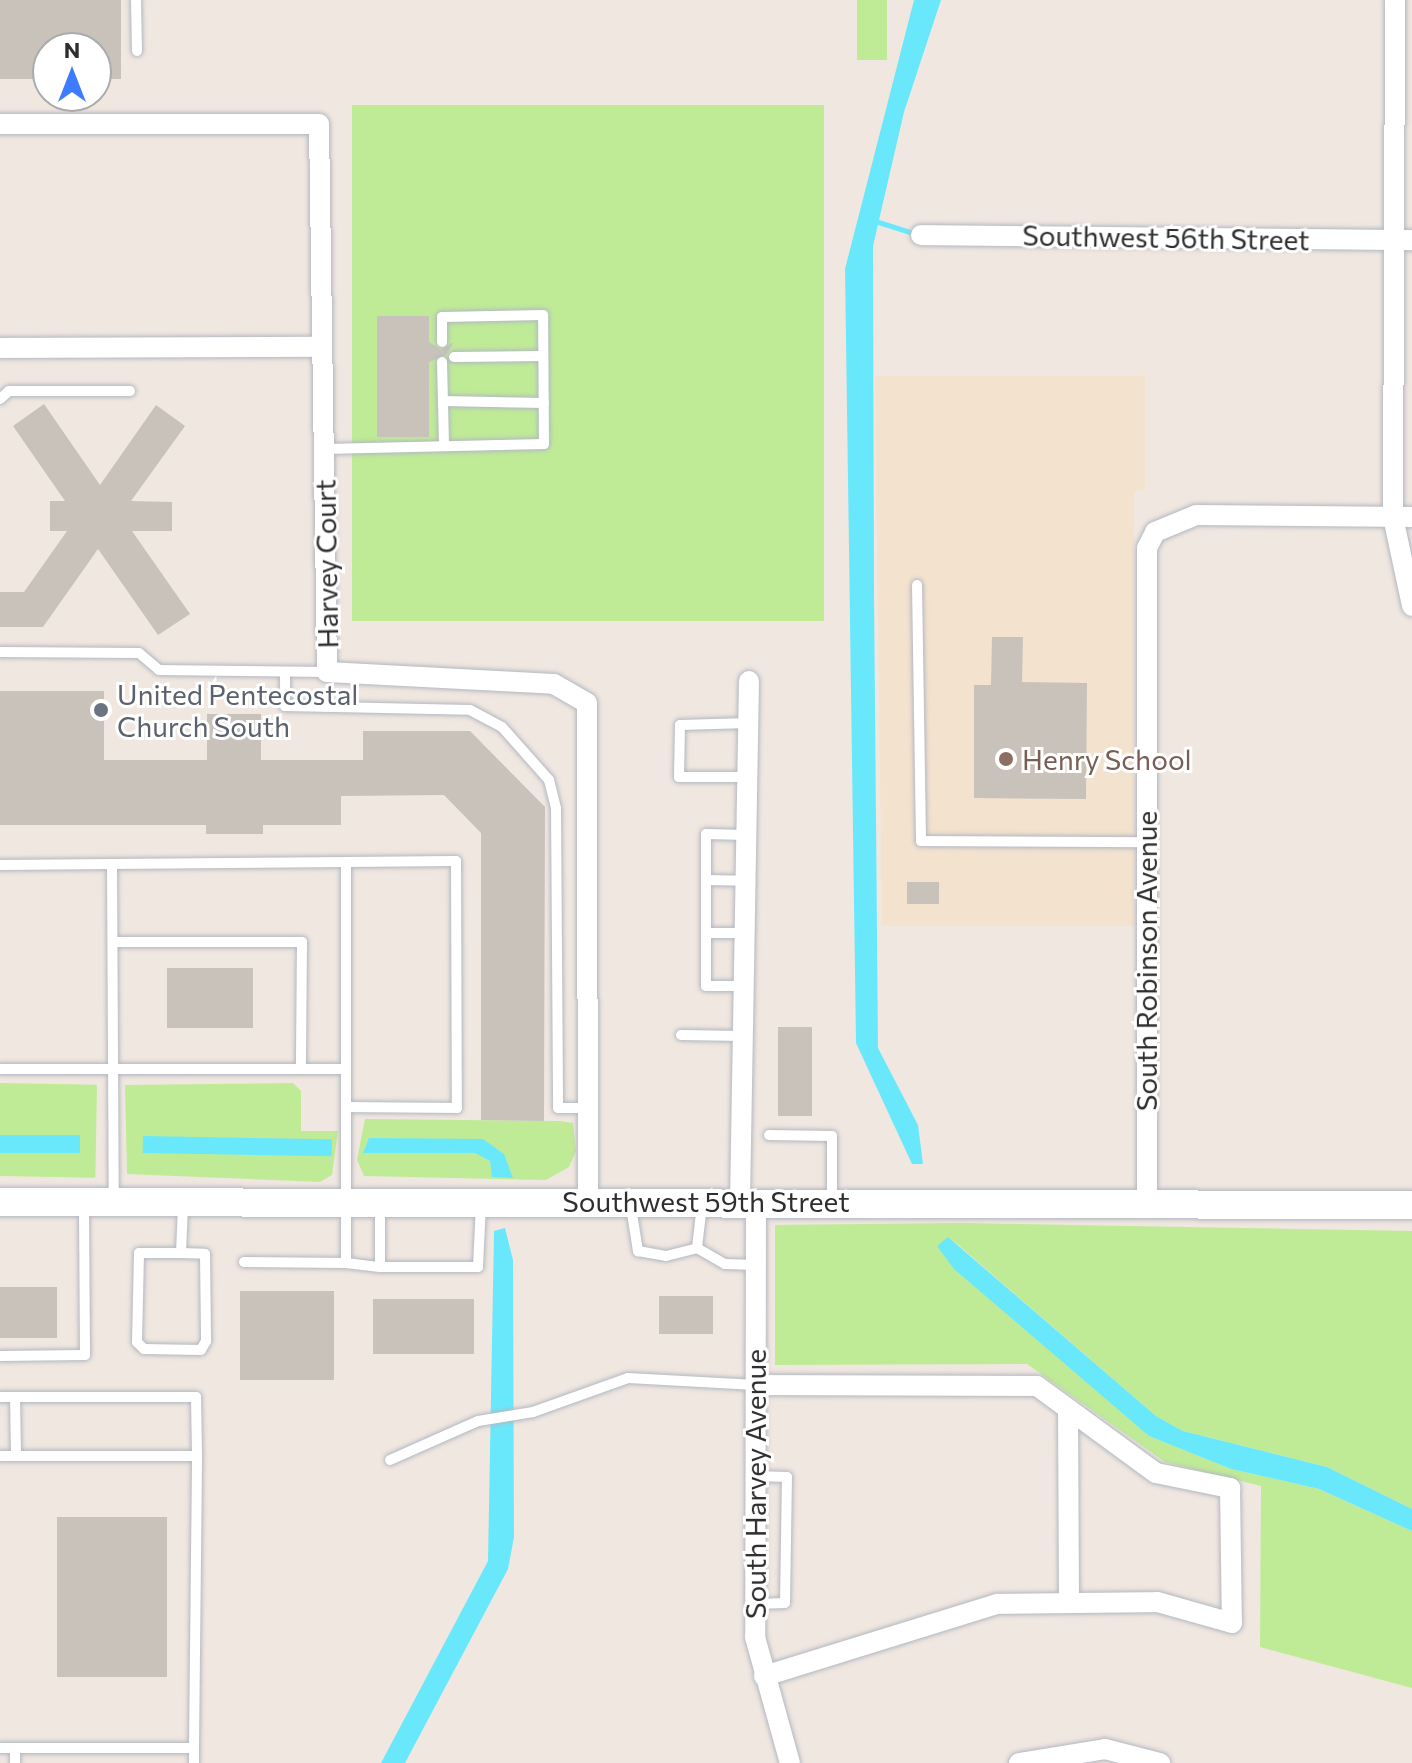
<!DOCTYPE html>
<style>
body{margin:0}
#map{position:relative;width:1412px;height:1763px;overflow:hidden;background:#f0e7e0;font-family:Commissioner,sans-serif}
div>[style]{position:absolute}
.education>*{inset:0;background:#f3e2ce}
.green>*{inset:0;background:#bfeb97;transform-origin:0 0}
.water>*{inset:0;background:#6ae8fb;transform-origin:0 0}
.stream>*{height:5px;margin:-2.5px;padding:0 2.5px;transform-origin:2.5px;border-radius:2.5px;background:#6ae8fb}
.building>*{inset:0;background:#c8c2bb;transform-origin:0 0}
.roads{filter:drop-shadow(0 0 2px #b3b8c2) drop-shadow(0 0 2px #b3b8c2)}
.service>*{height:10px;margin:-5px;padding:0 5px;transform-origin:5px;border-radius:5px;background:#fff}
.minor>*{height:20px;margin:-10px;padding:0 10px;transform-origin:10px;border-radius:10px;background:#fff}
.secondary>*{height:28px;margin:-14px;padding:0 14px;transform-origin:14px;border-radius:14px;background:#fff}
.dots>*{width:22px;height:22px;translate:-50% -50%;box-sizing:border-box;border:4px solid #fff;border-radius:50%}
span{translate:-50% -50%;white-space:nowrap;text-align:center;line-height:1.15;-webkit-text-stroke:6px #fff;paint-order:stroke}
.street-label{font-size:28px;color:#2e2e2e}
.worship-label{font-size:28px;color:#5b616d}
.left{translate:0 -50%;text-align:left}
.education-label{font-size:28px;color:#785e54}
.north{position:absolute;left:32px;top:32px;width:80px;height:80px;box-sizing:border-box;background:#fff;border:2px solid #ababab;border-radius:50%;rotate:0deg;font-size:22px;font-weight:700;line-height:32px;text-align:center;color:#2e2e2e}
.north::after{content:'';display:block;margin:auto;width:28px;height:36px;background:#3e7cff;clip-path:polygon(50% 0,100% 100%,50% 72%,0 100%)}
</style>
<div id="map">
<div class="education">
<div style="clip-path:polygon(875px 376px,1145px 376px,1145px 490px,1134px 491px,1134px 926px,882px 926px)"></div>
</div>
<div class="green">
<div style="left:857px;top:0;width:30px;height:60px"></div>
<div style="left:352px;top:105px;width:472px;height:516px"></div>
<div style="left:0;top:1083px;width:97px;height:93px;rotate:1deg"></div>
<div style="clip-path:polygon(293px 1083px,301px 1091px,301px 1131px,338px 1131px,332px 1175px,320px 1182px,127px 1174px,125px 1085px)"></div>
<div style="clip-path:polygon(365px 1119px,560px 1121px,573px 1123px,576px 1151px,569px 1167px,546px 1180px,364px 1176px,357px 1160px)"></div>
<div style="clip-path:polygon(962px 1223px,1412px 1231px,1412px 1509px,1327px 1467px,1183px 1431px,1156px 1416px,949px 1237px,1149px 1436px,1231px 1469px,1319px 1489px,1412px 1531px,1412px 1688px,1260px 1647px,1261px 1486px,1165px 1462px,1027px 1364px,775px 1365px,775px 1225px)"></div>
</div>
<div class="water">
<div style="clip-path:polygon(914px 0,941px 0,904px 112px,873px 246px,874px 591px,878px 1048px,918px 1125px,923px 1164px,912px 1164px,856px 1043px,845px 269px)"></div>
<div style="left:0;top:1135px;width:80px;height:18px"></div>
<div style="left:143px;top:1136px;width:189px;height:17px;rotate:1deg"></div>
<div style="clip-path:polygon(369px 1138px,483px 1139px,504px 1154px,513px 1178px,492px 1177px,490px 1161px,475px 1153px,363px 1153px)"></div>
<div style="clip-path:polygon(505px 1228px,513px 1260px,514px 1537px,508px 1569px,405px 1763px,381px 1763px,488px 1561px,494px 1231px)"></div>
<div style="clip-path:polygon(948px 1237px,1156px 1416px,1183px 1431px,1327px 1467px,1412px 1509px,1412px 1531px,1319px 1489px,1231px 1469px,1149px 1436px,954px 1269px,937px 1246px)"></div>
</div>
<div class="stream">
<div style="left:872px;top:220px;width:46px;rotate:17.7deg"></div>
</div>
<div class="building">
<div style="clip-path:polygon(0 0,121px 0,121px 79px,96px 79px,96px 48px,48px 48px,48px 79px,0 79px)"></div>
<div style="clip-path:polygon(377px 316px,429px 316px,429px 342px,441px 350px,454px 342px,446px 355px,429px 362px,429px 437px,377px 437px)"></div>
<div style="clip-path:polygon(44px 404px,100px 485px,156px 405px,185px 426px,131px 501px,172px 502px,172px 531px,132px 531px,190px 614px,158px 635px,98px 549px,43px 627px,0 627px,0 592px,24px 592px,67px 531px,50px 531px,50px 501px,65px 501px,13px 426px)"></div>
<div style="clip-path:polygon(992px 637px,1023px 637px,1022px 682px,1087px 683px,1086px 799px,974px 798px,974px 685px,991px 685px)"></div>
<div style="clip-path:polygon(0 691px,104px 691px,104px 760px,207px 760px,207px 714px,261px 714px,261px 760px,363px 760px,363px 731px,470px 731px,545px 807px,544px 1121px,481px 1120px,481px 833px,444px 795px,341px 796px,341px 825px,263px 825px,263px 834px,206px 834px,206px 825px,0 825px)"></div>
<div style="left:907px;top:882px;width:32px;height:22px"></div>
<div style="left:167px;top:968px;width:86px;height:60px"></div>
<div style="left:778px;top:1027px;width:34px;height:89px"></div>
<div style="left:0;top:1287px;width:57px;height:51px"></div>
<div style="left:240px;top:1291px;width:94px;height:89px"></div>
<div style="left:659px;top:1296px;width:54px;height:38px"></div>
<div style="left:373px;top:1299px;width:101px;height:55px"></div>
<div style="left:57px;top:1517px;width:110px;height:160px"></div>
</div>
<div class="roads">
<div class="service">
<div style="left:136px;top:0;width:51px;rotate:88.9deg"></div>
<div style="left:454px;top:357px;width:89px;rotate:-0.6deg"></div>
<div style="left:442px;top:362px;width:84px;rotate:88.6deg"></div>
<div style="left:0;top:399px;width:12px;rotate:-42deg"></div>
<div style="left:9px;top:391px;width:121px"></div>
<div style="left:443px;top:401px;width:101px;rotate:1.1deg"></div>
<div style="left:324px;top:449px;width:220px;rotate:-1.3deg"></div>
<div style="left:544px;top:444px;width:129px;rotate:-90.4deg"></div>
<div style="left:543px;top:315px;width:101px;rotate:178.9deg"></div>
<div style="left:442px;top:317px;width:25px;rotate:90deg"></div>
<div style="left:917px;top:585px;width:256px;rotate:89.1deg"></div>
<div style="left:921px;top:841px;width:225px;rotate:0.3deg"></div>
<div style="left:0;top:652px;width:139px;rotate:0.4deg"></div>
<div style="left:139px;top:653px;width:26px;rotate:40deg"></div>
<div style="left:159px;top:670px;width:168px;rotate:0.7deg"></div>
<div style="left:285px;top:672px;width:34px;rotate:90deg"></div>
<div style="left:285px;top:706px;width:185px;rotate:1.2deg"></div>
<div style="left:470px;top:710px;width:36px;rotate:28deg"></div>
<div style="left:502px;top:727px;width:71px;rotate:48.4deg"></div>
<div style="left:549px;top:780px;width:29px;rotate:76deg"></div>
<div style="left:556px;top:808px;width:300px;rotate:89.6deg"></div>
<div style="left:558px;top:1108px;width:31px"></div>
<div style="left:747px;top:777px;width:68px;rotate:180deg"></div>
<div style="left:679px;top:777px;width:52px;rotate:-88.9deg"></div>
<div style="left:680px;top:725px;width:68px;rotate:-1.7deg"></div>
<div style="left:346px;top:862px;width:110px;rotate:-0.5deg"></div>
<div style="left:456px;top:861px;width:247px;rotate:89.8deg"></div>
<div style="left:457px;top:1108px;width:111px;rotate:-179.5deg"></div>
<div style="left:112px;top:864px;width:234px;rotate:-0.5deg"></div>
<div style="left:346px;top:862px;width:401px;rotate:90deg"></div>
<div style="left:346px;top:1263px;width:34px;rotate:7deg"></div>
<div style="left:0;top:865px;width:112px;rotate:-0.5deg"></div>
<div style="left:112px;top:864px;width:337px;rotate:89.7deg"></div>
<div style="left:706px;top:880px;width:39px;rotate:1deg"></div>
<div style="left:706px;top:933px;width:38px"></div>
<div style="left:113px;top:942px;width:189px"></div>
<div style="left:302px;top:942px;width:127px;rotate:90.5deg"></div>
<div style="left:743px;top:986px;width:37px;rotate:180deg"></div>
<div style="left:706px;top:986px;width:152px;rotate:-90deg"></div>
<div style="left:706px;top:834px;width:40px;rotate:1.4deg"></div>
<div style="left:681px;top:1035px;width:61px;rotate:0.9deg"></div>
<div style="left:0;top:1069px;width:346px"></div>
<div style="left:769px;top:1135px;width:63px;rotate:0.9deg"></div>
<div style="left:832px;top:1136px;width:65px;rotate:90deg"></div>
<div style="left:380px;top:1204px;width:63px;rotate:90deg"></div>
<div style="left:380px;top:1267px;width:98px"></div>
<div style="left:478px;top:1267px;width:63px;rotate:-87.3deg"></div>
<div style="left:631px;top:1207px;width:45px;rotate:81deg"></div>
<div style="left:638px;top:1251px;width:28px;rotate:10deg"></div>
<div style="left:666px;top:1256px;width:32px;rotate:-14deg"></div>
<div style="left:697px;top:1248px;width:43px;rotate:-83.4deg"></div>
<div style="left:697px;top:1248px;width:32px;rotate:30deg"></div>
<div style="left:725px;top:1264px;width:31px;rotate:2deg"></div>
<div style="left:181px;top:1253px;width:24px;rotate:2deg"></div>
<div style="left:205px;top:1254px;width:87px;rotate:89.3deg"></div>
<div style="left:206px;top:1341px;width:10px;rotate:119deg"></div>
<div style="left:201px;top:1350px;width:57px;rotate:-179deg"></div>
<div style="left:144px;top:1349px;width:10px;rotate:-135deg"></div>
<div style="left:137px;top:1342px;width:89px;rotate:-88.7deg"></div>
<div style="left:139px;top:1253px;width:42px"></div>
<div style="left:181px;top:1253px;width:48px;rotate:-87.6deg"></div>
<div style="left:244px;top:1262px;width:102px;rotate:0.6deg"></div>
<div style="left:0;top:1356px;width:85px;rotate:-0.7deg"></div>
<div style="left:85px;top:1355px;width:149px;rotate:-90.4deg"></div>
<div style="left:0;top:1397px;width:196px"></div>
<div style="left:196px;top:1397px;width:59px;rotate:89deg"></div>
<div style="left:197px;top:1456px;width:197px;rotate:180deg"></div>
<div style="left:15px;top:1397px;width:59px;rotate:89deg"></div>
<div style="left:390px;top:1460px;width:96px;rotate:-23.9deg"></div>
<div style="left:478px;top:1421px;width:56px;rotate:-9.3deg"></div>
<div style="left:533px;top:1412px;width:101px;rotate:-19.7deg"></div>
<div style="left:628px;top:1378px;width:128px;rotate:3.1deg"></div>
<div style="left:755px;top:1604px;width:30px;rotate:-2deg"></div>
<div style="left:785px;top:1603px;width:126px;rotate:-89.1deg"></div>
<div style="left:787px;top:1477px;width:32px;rotate:-178deg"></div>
<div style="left:0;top:1748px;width:194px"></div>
<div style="left:194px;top:1748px;width:15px;rotate:90deg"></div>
<div style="left:15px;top:1748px;width:15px;rotate:90deg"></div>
<div style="left:194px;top:1748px;width:292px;rotate:-89.4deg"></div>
</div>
<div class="minor">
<div style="left:1395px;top:0;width:517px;rotate:90.22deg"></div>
<div style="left:1393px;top:517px;width:91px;rotate:77.9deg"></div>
<div style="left:0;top:124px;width:319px"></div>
<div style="left:319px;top:124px;width:548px;rotate:89.16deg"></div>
<div style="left:327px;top:672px;width:227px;rotate:3deg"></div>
<div style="left:554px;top:684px;width:38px;rotate:30deg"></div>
<div style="left:587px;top:703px;width:498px;rotate:89.9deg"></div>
<div style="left:921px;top:235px;width:491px;rotate:0.6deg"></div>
<div style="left:0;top:348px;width:322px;rotate:-0.2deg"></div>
<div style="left:740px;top:1201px;width:520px;rotate:-89.01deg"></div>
<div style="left:756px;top:1201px;width:436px;rotate:90.1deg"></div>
<div style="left:755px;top:1637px;width:131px;rotate:74.5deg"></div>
<div style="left:1147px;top:1201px;width:653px;rotate:-90deg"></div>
<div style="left:1147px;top:548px;width:18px;rotate:-63deg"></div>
<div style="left:1155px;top:532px;width:44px;rotate:-22.5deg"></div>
<div style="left:1196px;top:515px;width:216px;rotate:0.5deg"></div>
<div style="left:756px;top:1385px;width:281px;rotate:0.2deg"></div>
<div style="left:1037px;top:1386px;width:147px;rotate:36.2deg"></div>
<div style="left:1156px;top:1473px;width:76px;rotate:11.5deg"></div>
<div style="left:1230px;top:1488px;width:135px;rotate:89.2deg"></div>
<div style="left:1232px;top:1623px;width:77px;rotate:-164.2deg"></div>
<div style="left:1158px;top:1602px;width:161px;rotate:179.3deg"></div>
<div style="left:997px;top:1604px;width:244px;rotate:162.8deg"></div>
<div style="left:1068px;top:1409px;width:193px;rotate:89.7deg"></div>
<div style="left:1019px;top:1763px;width:87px;rotate:-9.2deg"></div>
<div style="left:1105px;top:1749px;width:57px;rotate:14.3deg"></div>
</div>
<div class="secondary">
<div style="left:0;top:1202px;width:1412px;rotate:0.12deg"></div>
</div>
</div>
<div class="dots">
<div style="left:101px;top:710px;background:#6b7280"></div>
<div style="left:1006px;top:759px;background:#8d6e63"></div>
</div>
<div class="street-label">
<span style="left:1166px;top:237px;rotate:1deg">Southwest 56th Street</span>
<span style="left:326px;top:564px;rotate:-91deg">Harvey Court</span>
<span style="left:1146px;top:961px;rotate:-90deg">South Robinson Avenue</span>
<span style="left:706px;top:1201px">Southwest 59th Street</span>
<span style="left:755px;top:1484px;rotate:-90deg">South Harvey Avenue</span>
</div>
<div class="worship-label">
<span class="left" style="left:117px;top:710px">United Pentecostal<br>Church South</span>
</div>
<div class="education-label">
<span class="left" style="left:1022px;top:759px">Henry School</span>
</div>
<div class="north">N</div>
</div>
